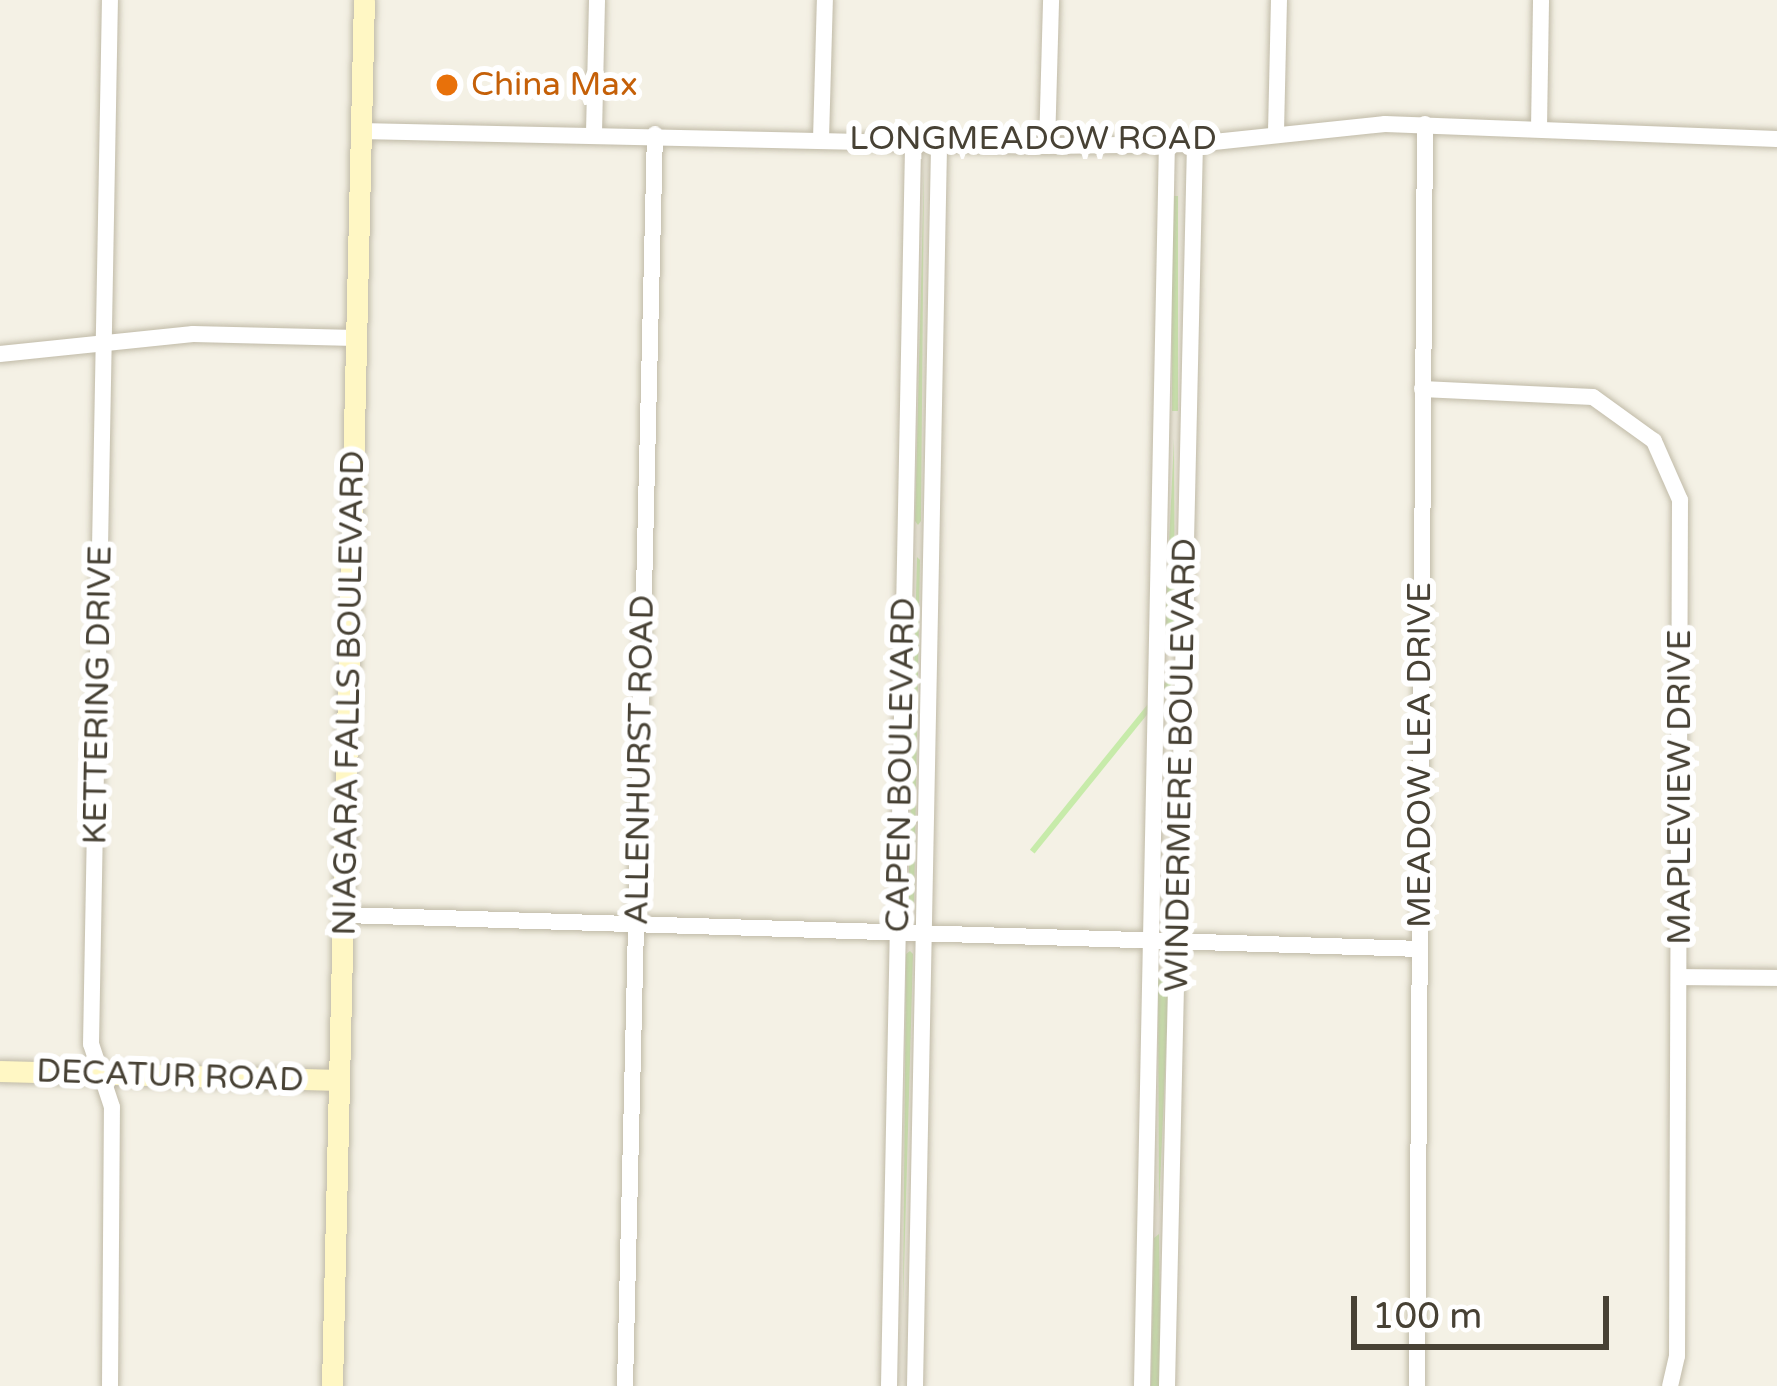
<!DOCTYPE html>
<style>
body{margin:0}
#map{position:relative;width:1777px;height:1386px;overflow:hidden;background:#f4f1e5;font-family:"Varela Round",sans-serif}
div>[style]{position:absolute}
.green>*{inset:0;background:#c7ebaa;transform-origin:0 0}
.roads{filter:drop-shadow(0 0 3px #c0baa7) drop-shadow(0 0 3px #c0baa7)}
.street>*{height:16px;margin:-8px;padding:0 8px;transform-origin:8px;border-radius:8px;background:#fff}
.secondary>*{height:21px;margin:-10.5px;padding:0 10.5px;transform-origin:10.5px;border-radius:10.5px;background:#fff7c4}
.dots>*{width:33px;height:33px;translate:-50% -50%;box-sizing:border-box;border:6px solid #fff;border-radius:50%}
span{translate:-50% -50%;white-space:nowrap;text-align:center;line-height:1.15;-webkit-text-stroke:12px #fff;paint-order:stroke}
.food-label{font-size:33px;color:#c56008}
.left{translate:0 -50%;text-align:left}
.street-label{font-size:33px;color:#474134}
.scale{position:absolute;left:1351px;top:1296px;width:258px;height:54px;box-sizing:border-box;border:6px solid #474134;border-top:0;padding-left:15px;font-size:36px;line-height:42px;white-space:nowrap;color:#474134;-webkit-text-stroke:9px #fff;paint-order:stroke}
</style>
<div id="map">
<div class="green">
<div style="clip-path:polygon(924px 169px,921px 521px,918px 525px,915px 521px)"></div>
<div style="left:1178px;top:196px;width:215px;height:6px;rotate:90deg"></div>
<div style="clip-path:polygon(1174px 439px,1175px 649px,1169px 653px,1164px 649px)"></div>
<div style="clip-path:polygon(917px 557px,920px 560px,914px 908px,908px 907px)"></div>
<div style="left:1169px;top:678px;width:6px;height:221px;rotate:39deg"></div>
<div style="clip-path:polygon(910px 951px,913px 954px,903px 1305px,906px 954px)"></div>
<div style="clip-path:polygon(1163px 975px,1169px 980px,1159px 1209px,1158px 980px)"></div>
<div style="clip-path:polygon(1159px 1234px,1161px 1386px,1151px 1386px,1154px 1238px)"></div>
</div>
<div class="roads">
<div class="street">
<div style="left:1539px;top:129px;width:129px;rotate:-89.1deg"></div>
<div style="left:360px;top:131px;width:687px;rotate:1.25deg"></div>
<div style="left:1047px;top:146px;width:148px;rotate:-0.8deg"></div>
<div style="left:1195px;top:144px;width:191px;rotate:-6deg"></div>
<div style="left:1385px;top:124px;width:392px;rotate:2.2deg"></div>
<div style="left:1276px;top:132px;width:132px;rotate:-88.7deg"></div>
<div style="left:594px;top:133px;width:133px;rotate:-88.7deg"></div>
<div style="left:821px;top:139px;width:139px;rotate:-88.4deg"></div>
<div style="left:1047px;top:146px;width:146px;rotate:-88.4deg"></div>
<div style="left:0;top:354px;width:194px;rotate:-5.9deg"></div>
<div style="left:193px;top:334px;width:162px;rotate:1.4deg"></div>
<div style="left:1422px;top:389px;width:171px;rotate:2.7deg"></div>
<div style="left:1593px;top:397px;width:75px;rotate:35.8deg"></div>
<div style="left:1654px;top:441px;width:64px;rotate:66.2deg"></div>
<div style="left:1680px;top:500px;width:856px;rotate:90.2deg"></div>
<div style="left:1677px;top:1356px;width:31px;rotate:103deg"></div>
<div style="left:345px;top:915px;width:1075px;rotate:1.81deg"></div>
<div style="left:1680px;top:977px;width:97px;rotate:0.6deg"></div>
<div style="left:110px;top:1386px;width:279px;rotate:-89.6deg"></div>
<div style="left:112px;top:1107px;width:66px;rotate:-108.4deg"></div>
<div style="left:91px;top:1044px;width:1044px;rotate:-88.96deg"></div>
<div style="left:625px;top:1386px;width:1252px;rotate:-88.63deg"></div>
<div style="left:889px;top:1386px;width:1243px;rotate:-88.89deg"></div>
<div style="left:915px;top:1386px;width:1242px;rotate:-88.89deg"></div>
<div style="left:1142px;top:1386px;width:1241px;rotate:-88.85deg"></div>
<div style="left:1167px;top:1386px;width:1242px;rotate:-88.71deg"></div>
<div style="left:1417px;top:1386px;width:1262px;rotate:-89.64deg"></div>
</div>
<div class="secondary">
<div style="left:0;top:1071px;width:339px;rotate:1.5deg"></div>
<div style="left:332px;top:1386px;width:1386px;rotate:-88.68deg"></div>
</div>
</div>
<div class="dots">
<div style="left:447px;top:85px;background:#e8710a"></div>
</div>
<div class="food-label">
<span class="left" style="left:471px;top:85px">China Max</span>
</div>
<div class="street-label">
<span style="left:1033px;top:139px">LONGMEADOW ROAD</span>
<span style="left:349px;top:693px;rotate:-89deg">NIAGARA FALLS BOULEVARD</span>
<span style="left:98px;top:695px;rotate:-89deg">KETTERING DRIVE</span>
<span style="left:1420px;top:755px;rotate:-90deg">MEADOW LEA DRIVE</span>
<span style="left:640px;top:760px;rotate:-89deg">ALLENHURST ROAD</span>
<span style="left:901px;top:765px;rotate:-89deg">CAPEN BOULEVARD</span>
<span style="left:1181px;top:765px;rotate:-89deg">WINDERMERE BOULEVARD</span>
<span style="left:1680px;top:787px;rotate:-90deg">MAPLEVIEW DRIVE</span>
<span style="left:170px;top:1076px;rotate:2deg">DECATUR ROAD</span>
</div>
<div class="scale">100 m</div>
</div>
